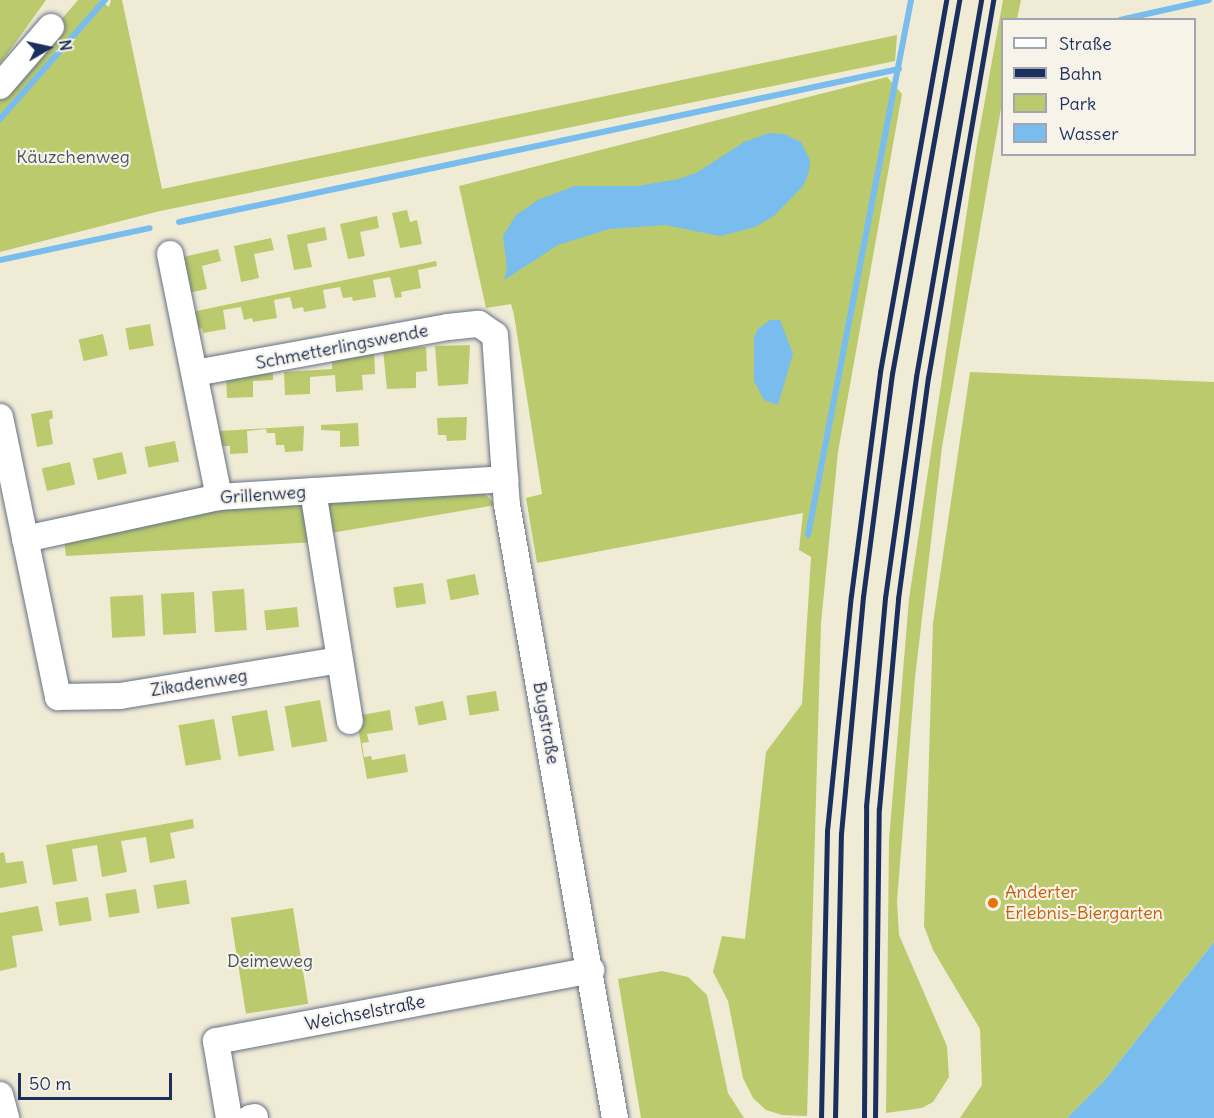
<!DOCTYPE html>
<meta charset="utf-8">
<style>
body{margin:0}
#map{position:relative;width:1214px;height:1118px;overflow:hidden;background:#f0ebd5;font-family:Delius,sans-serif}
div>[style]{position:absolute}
.green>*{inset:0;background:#baca6c;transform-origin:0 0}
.water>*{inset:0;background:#79bdef}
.stream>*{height:6px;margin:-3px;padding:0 3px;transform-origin:3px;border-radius:3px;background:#79bdef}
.roads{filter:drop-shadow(0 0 2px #667188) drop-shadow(0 0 2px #667188)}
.minor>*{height:26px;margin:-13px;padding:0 13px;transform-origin:13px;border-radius:13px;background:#fff}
.rail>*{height:4.5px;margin:-2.25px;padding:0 2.25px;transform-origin:2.25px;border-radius:2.25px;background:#1b2f5e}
.dots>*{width:16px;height:16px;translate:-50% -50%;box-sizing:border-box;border:3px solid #f7f3e8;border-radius:50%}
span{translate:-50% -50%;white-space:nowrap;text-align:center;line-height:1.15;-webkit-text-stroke:4.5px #f7f3e8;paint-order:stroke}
.park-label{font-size:18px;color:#435662}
.street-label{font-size:18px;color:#1b2f5e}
.food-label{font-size:18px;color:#c56008}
.left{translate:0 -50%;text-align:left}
.legend{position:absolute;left:1001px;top:18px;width:195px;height:138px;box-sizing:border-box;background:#f7f3e8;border:2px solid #9fa5b1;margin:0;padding:8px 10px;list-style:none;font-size:18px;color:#1b2f5e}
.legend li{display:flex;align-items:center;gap:12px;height:30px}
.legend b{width:30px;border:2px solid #9fa5b1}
.north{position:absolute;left:18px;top:18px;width:60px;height:60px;-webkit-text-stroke:4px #f7f3e8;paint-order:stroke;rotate:81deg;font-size:16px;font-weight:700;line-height:24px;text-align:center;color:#1b2f5e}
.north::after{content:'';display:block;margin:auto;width:21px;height:27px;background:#1b2f5e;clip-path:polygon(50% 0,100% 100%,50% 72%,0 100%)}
.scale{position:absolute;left:18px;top:1073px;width:154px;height:27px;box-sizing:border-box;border:3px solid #1b2f5e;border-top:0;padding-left:8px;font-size:18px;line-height:21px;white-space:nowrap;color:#1b2f5e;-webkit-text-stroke:4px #f7f3e8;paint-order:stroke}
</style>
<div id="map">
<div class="green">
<div style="clip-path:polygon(0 0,46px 0,0 64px)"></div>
<div style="clip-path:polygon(78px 0,100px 0,109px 7px,111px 0,122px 0,162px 189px,897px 35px,895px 61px,160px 211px,0 252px,0 91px)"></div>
<div style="clip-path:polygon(1003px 0,1021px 0,1017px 19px,1002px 20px,1002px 103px,942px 447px,915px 678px,897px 901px,899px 935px,947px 1046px,949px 1077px,933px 1102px,922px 1108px,886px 1113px,889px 840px,909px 599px,977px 144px)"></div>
<div style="clip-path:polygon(887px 77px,902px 94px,838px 452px,821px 623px,807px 1116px,782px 1115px,766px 1110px,753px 1098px,743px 1078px,728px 1001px,713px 972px,722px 936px,745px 939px,766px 752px,802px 704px,811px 557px,799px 550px,803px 513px,537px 563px,526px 498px,542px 494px,514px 315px,511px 304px,486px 308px,459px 186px)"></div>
<div style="clip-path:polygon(407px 210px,410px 222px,417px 220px,422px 244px,400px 248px,392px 213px)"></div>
<div style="clip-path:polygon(377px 216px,379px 228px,360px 232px,365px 256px,348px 259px,340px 224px)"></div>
<div style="clip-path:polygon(325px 227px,327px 240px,307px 244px,312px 267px,294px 270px,287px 235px)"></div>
<div style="clip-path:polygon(271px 238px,274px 250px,254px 254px,259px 278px,241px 282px,234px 246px)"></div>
<div style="clip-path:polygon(218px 249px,221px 261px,202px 266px,207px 289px,188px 293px,192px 312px,436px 261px,437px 266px,418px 270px,421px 288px,401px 292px,402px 297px,395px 298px,390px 277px,373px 280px,376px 297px,353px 301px,352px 297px,343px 298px,340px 287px,323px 290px,326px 308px,304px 312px,303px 307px,293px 309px,290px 297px,274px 300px,277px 318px,253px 322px,252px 318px,244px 320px,241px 307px,223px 310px,226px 329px,203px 333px,202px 328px,194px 330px,179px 258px)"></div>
<div style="left:150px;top:324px;width:22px;height:25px;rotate:80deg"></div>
<div style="left:103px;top:334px;width:22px;height:25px;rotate:77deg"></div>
<div style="clip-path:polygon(470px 345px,468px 384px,438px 386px,435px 346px)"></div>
<div style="clip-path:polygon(426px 347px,427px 371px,416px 372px,416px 388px,387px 389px,383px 349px)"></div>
<div style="clip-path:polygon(374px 349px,375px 374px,362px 375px,363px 390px,336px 392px,335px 375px,310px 377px,310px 394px,285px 395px,284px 372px,332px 369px,332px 354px)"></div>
<div style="clip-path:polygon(970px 372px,1214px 382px,1214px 942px,1104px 1081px,1067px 1118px,960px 1118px,982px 1085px,980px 1029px,933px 950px,924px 926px,933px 623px)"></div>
<div style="clip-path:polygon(273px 373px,273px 380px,253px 381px,253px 397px,227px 398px,226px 376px)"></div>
<div style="clip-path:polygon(52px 410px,53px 418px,49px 420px,53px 444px,37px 447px,31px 414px)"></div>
<div style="clip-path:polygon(467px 417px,466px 440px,447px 441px,446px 435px,438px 435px,437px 418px)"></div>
<div style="clip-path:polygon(358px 423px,359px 446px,340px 447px,340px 431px,321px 430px,321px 425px)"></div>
<div style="clip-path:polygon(304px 426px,303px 451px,285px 452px,284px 445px,276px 445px,275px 433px,267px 433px,266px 429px,247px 431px,248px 453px,230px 454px,230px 446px,220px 446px,220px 431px)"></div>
<div style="left:175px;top:441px;width:21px;height:31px;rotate:79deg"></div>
<div style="left:122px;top:452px;width:22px;height:30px;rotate:77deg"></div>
<div style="left:70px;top:462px;width:23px;height:29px;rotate:77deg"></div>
<div style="clip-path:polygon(482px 491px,496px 505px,325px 534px,320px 511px,330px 500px)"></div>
<div style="clip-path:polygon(299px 502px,311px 512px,316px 542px,66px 556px,64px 540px,227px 506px)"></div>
<div style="left:475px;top:574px;width:21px;height:29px;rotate:79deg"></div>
<div style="left:423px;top:583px;width:21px;height:30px;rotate:82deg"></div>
<div style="left:244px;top:589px;width:41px;height:32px;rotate:86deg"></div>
<div style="left:194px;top:592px;width:41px;height:33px;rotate:87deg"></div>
<div style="left:143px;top:595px;width:41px;height:33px;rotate:87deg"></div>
<div style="left:297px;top:607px;width:20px;height:33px;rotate:84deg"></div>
<div style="left:496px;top:691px;width:20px;height:30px;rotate:81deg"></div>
<div style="left:320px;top:700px;width:42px;height:36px;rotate:80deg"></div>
<div style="left:443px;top:701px;width:19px;height:29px;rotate:78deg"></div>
<div style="left:267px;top:710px;width:41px;height:36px;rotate:80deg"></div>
<div style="clip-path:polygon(390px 710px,393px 730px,367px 734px,369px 742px,362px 743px,364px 757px,371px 756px,372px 760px,405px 754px,408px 772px,367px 779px,356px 716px)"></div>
<div style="left:214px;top:719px;width:41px;height:36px;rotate:80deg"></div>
<div style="clip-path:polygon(193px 819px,194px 828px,170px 833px,175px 858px,150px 863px,146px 837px,121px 841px,127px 872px,102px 877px,97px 845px,72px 849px,77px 881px,53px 885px,46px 845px)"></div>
<div style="clip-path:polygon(4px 852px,6px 863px,23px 861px,27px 883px,0 888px,0 853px)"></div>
<div style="left:186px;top:880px;width:24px;height:33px;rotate:81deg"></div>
<div style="left:136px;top:889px;width:24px;height:31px;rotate:81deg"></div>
<div style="left:88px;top:897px;width:24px;height:33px;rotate:81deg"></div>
<div style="clip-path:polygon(38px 906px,43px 931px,12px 936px,17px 967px,0 971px,0 913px)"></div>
<div style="left:293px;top:908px;width:97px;height:63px;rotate:81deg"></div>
<div style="clip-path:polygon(662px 971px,688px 977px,707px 995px,728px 1093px,744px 1118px,641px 1118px,618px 979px)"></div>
</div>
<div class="water">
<div style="clip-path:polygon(769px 133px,784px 134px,801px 142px,810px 160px,809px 172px,803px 186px,774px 216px,755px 227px,720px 236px,665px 225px,609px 229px,558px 245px,504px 280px,507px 268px,503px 236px,516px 215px,538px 200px,575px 186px,637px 186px,679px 179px,698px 172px,744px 142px)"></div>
<div style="clip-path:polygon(770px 320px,780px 320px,793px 354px,778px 405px,764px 400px,754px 381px,754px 339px,757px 330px)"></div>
<div style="clip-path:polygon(1214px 942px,1214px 1118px,1067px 1118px,1104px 1081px)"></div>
</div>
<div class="stream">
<div style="left:1120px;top:20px;width:91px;rotate:-12.7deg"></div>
<div style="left:0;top:119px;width:159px;rotate:-48.6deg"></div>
<div style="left:179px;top:222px;width:736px;rotate:-12deg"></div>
<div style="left:0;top:260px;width:153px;rotate:-12deg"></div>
<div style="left:808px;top:535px;width:545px;rotate:-79.1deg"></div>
</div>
<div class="roads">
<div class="minor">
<div style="left:0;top:86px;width:78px;rotate:-49.2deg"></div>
<div style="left:170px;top:254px;width:248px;rotate:78.6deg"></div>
<div style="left:195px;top:373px;width:257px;rotate:-10.3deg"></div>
<div style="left:448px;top:327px;width:31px;rotate:-6deg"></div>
<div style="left:479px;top:324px;width:19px;rotate:35deg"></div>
<div style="left:495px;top:335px;width:170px;rotate:86deg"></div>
<div style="left:507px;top:505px;width:622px;rotate:80.01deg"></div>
<div style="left:0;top:417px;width:286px;rotate:78.3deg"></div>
<div style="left:58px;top:697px;width:62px;rotate:-0.9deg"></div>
<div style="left:120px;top:696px;width:222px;rotate:-9.3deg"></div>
<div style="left:313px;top:491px;width:233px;rotate:80.9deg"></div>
<div style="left:25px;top:539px;width:198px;rotate:-12.2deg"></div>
<div style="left:219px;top:497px;width:287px;rotate:-3.6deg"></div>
<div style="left:0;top:1095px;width:24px;rotate:75deg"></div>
<div style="left:229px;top:1118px;width:78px;rotate:-99.6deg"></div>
<div style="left:216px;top:1041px;width:382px;rotate:-10.7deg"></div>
<div style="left:250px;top:1118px;width:5px;rotate:-11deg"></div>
</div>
</div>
<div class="rail">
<div style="left:821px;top:1118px;width:287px;rotate:-88.8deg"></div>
<div style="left:827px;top:831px;width:236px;rotate:-84.2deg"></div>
<div style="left:851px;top:596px;width:226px;rotate:-82.6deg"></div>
<div style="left:880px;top:372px;width:378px;rotate:-79.9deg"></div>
<div style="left:835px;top:1118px;width:284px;rotate:-88.8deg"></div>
<div style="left:841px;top:834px;width:238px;rotate:-84.7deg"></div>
<div style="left:863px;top:597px;width:225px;rotate:-82.6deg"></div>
<div style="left:892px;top:374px;width:380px;rotate:-79.8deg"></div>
<div style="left:864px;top:1118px;width:311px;rotate:-89.6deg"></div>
<div style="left:866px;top:807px;width:210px;rotate:-84.8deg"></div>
<div style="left:885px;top:598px;width:223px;rotate:-82deg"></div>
<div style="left:916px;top:377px;width:383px;rotate:-80.2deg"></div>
<div style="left:875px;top:1118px;width:309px;rotate:-89.3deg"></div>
<div style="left:879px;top:809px;width:211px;rotate:-84.8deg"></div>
<div style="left:898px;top:599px;width:223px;rotate:-82.3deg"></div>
<div style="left:928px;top:378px;width:384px;rotate:-80.2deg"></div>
</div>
<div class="dots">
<div style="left:993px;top:903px;background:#e8710a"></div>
</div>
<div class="park-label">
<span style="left:73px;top:157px">Käuzchenweg</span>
<span style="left:270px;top:961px">Deimeweg</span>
</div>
<div class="street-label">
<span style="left:342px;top:347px;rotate:-11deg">Schmetterlingswende</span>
<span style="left:263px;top:495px;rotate:-4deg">Grillenweg</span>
<span style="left:199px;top:683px;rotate:-9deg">Zikadenweg</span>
<span style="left:546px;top:723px;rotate:80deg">Bugstraße</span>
<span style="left:365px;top:1013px;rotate:-11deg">Weichselstraße</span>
</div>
<div class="food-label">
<span class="left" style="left:1005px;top:903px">Anderter<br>Erlebnis-Biergarten</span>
</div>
<ul class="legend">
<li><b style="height:8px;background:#fff"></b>Straße</li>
<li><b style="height:8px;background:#1b2f5e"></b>Bahn</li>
<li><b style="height:16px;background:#baca6c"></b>Park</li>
<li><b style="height:16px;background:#79bdef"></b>Wasser</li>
</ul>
<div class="north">N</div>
<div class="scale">50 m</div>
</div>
